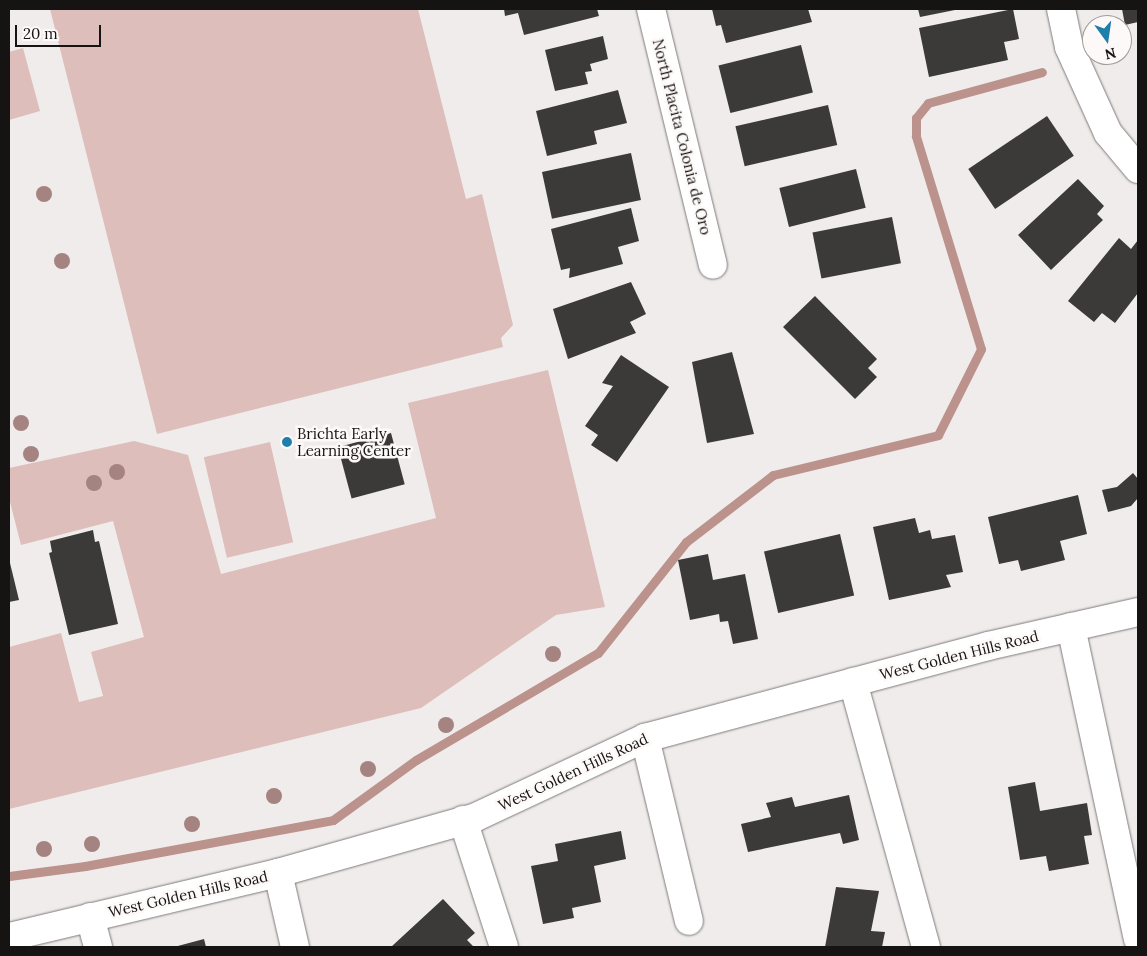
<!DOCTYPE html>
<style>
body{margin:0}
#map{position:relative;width:1147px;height:956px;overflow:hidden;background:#f0eceb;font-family:Lora,serif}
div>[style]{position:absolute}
.green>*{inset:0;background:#ddbebb;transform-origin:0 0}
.stream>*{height:9px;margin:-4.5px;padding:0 4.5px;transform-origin:4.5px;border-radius:4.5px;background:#bc928c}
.building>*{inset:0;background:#3c3939;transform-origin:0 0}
.roads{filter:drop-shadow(0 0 1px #7e7a7a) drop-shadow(0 0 1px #7e7a7a)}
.minor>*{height:28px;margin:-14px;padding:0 14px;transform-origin:14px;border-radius:14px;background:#fff}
.trees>*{width:16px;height:16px;margin:-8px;border-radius:50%;background:#a48380}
.dots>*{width:14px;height:14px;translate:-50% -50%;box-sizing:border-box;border:2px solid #fef9f9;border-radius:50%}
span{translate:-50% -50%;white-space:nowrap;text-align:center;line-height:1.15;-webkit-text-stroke:5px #fef9f9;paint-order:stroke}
.street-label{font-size:15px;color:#151413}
.poi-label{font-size:15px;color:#151413}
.left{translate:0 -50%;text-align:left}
.frame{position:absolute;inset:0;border:10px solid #151413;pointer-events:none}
.north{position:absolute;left:1082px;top:15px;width:50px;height:50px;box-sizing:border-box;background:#fef9f9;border:1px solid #a19d9d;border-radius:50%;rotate:166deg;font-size:14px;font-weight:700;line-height:20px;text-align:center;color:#151413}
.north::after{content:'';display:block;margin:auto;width:18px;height:22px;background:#207eab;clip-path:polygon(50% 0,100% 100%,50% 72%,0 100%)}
.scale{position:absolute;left:15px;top:25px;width:86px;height:22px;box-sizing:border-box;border:2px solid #151413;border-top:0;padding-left:6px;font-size:15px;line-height:18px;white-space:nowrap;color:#151413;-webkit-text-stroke:4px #fef9f9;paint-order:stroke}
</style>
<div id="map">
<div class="green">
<div style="clip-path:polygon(50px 9px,418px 9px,466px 199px,482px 194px,513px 325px,501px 338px,503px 347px,157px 434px)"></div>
<div style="clip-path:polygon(23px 48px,40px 111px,9px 120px,9px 52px)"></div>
<div style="clip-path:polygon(548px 370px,605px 607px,556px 615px,421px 708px,9px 809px,9px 647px,61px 633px,79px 702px,103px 696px,91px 652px,144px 637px,113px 521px,21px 545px,9px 498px,9px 468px,134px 441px,188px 455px,221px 574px,436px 518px,408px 403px)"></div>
<div style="left:270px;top:442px;width:103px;height:68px;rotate:77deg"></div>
</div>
<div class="stream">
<div style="left:9px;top:876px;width:77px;rotate:-7.5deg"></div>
<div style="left:85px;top:866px;width:252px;rotate:-10.5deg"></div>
<div style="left:333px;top:820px;width:102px;rotate:-35.9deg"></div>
<div style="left:416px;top:760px;width:211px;rotate:-30.5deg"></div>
<div style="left:598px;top:653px;width:142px;rotate:-51.6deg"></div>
<div style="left:686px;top:542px;width:110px;rotate:-37.6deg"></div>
<div style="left:773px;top:475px;width:170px;rotate:-13.6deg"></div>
<div style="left:938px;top:435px;width:96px;rotate:-63.4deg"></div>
<div style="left:981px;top:349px;width:223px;rotate:-107deg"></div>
<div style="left:916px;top:136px;width:18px;rotate:-90deg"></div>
<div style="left:916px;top:118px;width:19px;rotate:-51deg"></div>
<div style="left:928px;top:103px;width:118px;rotate:-15.2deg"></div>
</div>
<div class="building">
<div style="clip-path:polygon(504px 9px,597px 9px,599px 16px,524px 35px,518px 13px,505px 16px)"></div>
<div style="clip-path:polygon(712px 9px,808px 9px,812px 22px,726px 43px,721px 25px,716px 26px)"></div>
<div style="clip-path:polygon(918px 9px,955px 9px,955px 10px,920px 17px)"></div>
<div style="clip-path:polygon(1013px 9px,1019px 39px,1004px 42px,1008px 60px,929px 77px,919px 28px)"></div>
<div style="clip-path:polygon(1122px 9px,1138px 9px,1138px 22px,1125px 25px)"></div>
<div style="clip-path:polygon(603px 36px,608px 59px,590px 64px,592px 71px,585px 72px,588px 84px,555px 91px,545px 50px)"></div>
<div style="left:801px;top:45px;width:49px;height:85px;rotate:76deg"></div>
<div style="clip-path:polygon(618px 90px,627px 123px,594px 131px,597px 144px,547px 156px,536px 111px)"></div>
<div style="left:828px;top:105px;width:41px;height:95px;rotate:77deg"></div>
<div style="left:1047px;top:116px;width:48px;height:95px;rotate:56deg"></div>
<div style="left:631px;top:153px;width:48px;height:91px;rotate:78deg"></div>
<div style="left:856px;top:169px;width:40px;height:79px;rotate:76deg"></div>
<div style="clip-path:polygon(1078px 179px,1104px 206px,1097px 214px,1103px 220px,1051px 270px,1018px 235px)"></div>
<div style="clip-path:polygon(631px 208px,639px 241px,618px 247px,623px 264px,569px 278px,570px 268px,561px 270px,551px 229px)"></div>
<div style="left:892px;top:217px;width:47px;height:81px;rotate:79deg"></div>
<div style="clip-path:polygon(1119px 238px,1131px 249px,1138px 240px,1138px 293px,1115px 323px,1102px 313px,1094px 322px,1068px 301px)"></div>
<div style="clip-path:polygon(631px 282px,646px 314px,630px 322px,636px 333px,568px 359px,553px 309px)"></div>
<div style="clip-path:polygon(815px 296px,877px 359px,868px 368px,877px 377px,855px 399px,783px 327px)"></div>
<div style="clip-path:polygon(732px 352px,754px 434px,707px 443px,692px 362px)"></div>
<div style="clip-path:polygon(621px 355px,669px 387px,617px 462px,591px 445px,598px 435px,585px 426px,613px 386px,602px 383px)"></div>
<div style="left:391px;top:433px;width:53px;height:55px;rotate:75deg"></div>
<div style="clip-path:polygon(1133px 473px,1138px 479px,1138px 498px,1131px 506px,1108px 512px,1102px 490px,1117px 487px)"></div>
<div style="clip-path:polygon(1078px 495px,1087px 534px,1060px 541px,1065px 560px,1021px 571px,1018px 560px,999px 564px,988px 517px)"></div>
<div style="clip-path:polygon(915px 518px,919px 533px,930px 530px,932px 539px,955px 535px,963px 572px,946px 575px,951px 587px,889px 600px,873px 527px)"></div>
<div style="clip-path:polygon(93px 530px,95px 542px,99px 541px,118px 624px,69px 635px,49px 553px,52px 552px,50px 541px)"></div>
<div style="left:840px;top:534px;width:63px;height:78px;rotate:77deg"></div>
<div style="clip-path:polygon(708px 554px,713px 580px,745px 574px,758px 639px,733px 644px,728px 621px,720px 622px,719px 614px,690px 620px,678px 560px)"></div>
<div style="clip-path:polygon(9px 559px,19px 600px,9px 602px)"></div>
<div style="clip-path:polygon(1035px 782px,1040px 811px,1087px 803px,1092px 835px,1084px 836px,1089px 864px,1049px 871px,1046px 856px,1020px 860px,1008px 787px)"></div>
<div style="clip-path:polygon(849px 795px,859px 840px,843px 844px,840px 833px,748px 852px,741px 824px,771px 817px,766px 803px,792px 797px,795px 807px)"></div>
<div style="clip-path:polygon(621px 831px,626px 859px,594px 866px,601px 902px,572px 908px,574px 918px,543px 924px,531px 866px,558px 861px,555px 844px)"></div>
<div style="clip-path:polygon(836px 887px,879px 891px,871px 931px,885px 932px,882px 947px,825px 947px)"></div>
<div style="clip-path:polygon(443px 899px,475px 933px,467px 940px,474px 947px,391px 947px)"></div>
<div style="clip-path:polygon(204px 939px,206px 947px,174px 947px)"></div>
</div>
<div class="roads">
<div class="minor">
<div style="left:651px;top:9px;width:263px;rotate:76.4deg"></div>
<div style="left:1061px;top:9px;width:39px;rotate:78deg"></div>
<div style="left:1069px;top:47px;width:94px;rotate:65.6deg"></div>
<div style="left:1108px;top:133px;width:47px;rotate:50.2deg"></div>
<div style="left:1071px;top:627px;width:319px;rotate:77.9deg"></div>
<div style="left:853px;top:682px;width:275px;rotate:74.6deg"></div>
<div style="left:645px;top:738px;width:188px;rotate:76.5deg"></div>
<div style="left:463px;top:820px;width:133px;rotate:72.1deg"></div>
<div style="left:278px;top:873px;width:76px;rotate:77.1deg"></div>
<div style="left:90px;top:917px;width:31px;rotate:75deg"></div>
<div style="left:9px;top:937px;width:277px;rotate:-13.4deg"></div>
<div style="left:278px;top:873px;width:204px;rotate:-15.7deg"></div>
<div style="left:474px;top:818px;width:189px;rotate:-25.1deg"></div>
<div style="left:645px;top:738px;width:355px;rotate:-15deg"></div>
<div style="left:988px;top:646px;width:154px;rotate:-12.8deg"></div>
</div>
</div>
<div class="trees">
<div style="left:44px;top:194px"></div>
<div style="left:62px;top:261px"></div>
<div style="left:21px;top:423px"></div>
<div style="left:31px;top:454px"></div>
<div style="left:117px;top:472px"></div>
<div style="left:94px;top:483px"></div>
<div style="left:553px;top:654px"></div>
<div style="left:446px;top:725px"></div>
<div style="left:368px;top:769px"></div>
<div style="left:274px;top:796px"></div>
<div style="left:192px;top:824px"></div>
<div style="left:92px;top:844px"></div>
<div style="left:44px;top:849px"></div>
</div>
<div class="dots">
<div style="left:287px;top:442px;background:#207eab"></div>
</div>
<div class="street-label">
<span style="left:682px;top:137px;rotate:76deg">North Placita Colonia de Oro</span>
<span style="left:959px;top:655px;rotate:-14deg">West Golden Hills Road</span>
<span style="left:573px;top:772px;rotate:-25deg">West Golden Hills Road</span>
<span style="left:188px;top:894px;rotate:-13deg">West Golden Hills Road</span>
</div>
<div class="poi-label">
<span class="left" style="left:297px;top:442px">Brichta Early<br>Learning Center</span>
</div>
<div class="frame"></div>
<div class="north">N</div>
<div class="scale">20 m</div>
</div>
